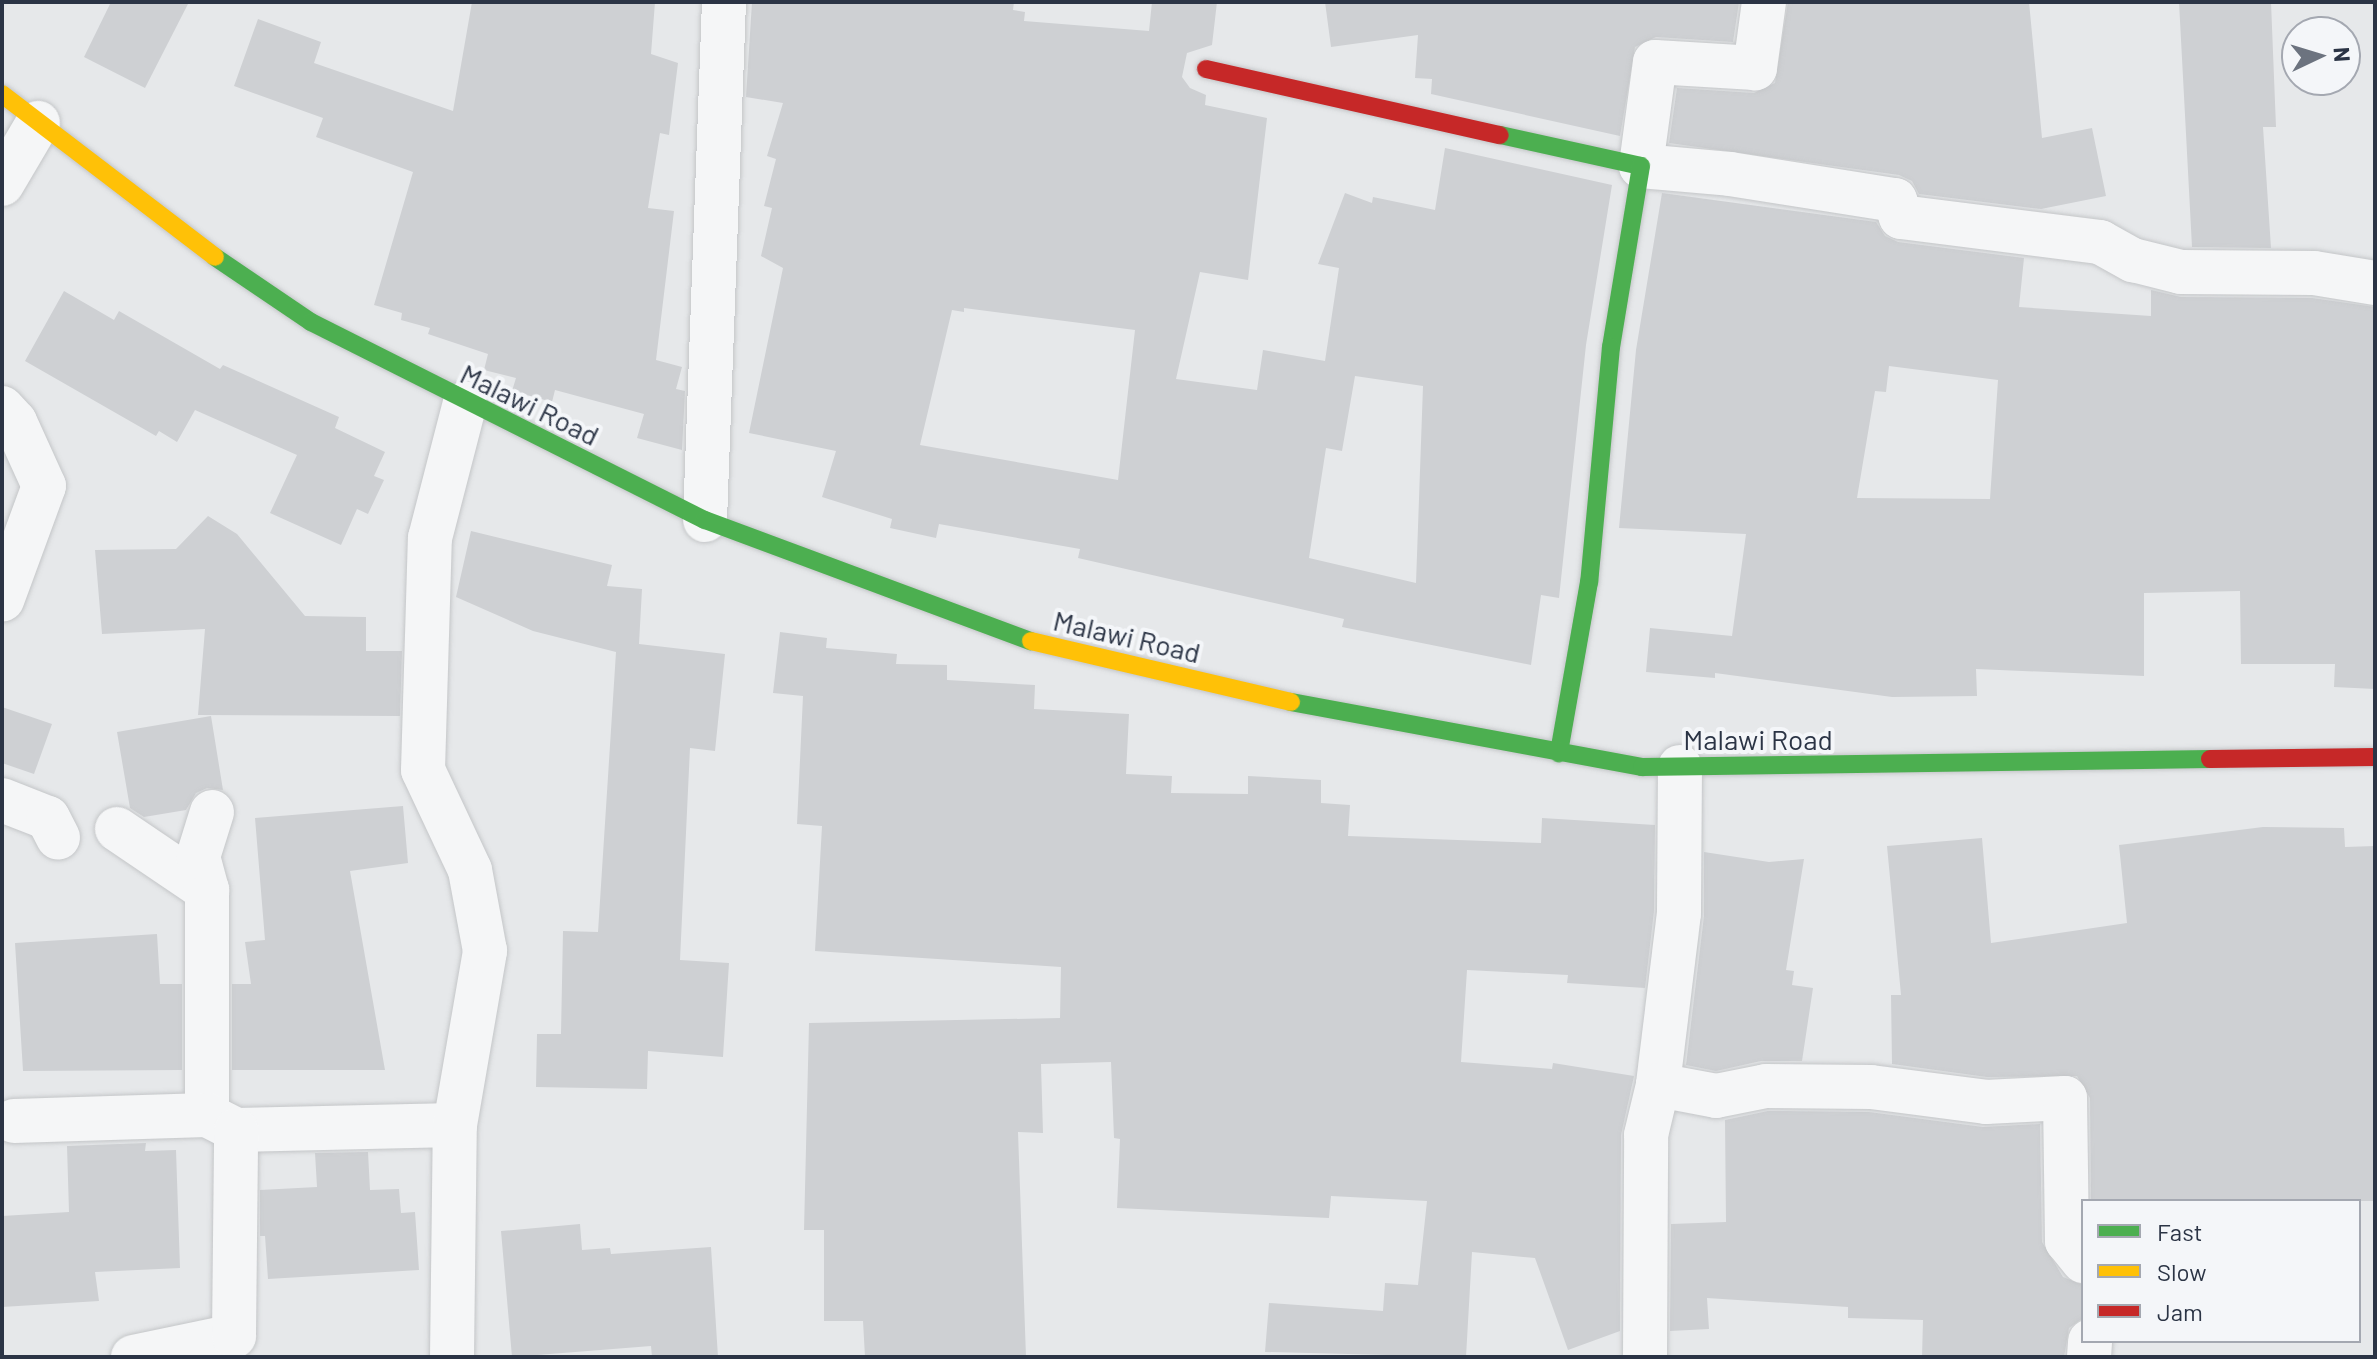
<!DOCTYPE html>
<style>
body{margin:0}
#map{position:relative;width:2377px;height:1359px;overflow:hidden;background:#e6e8ea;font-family:Barlow,sans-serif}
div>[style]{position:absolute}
.building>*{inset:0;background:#ced0d3}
.roads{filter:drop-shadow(0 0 2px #c4c6c8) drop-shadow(0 0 2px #c4c6c8)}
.street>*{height:44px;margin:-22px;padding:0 22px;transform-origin:22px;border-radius:22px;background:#f5f6f7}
.fast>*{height:18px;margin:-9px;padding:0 9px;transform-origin:9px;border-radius:9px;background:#4caf50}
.slow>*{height:18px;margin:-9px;padding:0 9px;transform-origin:9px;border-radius:9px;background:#ffc107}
.jam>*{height:18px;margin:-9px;padding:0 9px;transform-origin:9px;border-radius:9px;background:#c62828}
span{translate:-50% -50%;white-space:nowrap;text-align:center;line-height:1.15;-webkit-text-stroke:8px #f4f6f9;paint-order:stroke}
.street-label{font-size:28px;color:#2b3445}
.frame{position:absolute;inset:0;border:4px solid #2b3445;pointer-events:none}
.legend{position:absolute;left:2081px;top:1199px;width:280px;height:144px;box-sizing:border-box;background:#f4f6f9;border:2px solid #a4a8b1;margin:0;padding:10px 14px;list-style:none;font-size:24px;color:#2b3445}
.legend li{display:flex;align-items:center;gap:16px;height:40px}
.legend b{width:40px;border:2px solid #a4a8b1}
.north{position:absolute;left:2281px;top:16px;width:80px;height:80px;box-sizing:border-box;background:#f4f6f9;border:2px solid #a4a8b1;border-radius:50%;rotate:86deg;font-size:22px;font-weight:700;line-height:32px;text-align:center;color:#2b3445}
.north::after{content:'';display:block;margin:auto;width:28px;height:36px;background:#6c737f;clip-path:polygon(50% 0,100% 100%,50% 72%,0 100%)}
</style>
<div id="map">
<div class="building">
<div style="clip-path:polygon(111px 2px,189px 2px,145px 88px,84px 57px)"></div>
<div style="clip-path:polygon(472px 2px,655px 2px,651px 54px,678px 63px,669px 135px,660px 133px,648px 208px,674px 211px,656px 360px,682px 367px,676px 389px,685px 391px,682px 450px,637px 438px,644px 414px,555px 390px,552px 402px,512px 391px,516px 378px,484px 370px,488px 354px,428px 334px,430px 328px,401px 320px,402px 313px,374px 305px,413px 172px,316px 137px,323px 118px,234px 86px,258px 19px,321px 42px,314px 63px,453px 111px)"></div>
<div style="clip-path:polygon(evenodd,752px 2px,1014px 2px,1013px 10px,1025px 12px,1024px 21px,1149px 31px,1152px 2px,1217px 2px,1212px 45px,1187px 53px,1182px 77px,1190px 88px,1206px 95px,1205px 105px,1267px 118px,1248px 280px,1200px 272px,1176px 379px,1257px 390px,1263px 350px,1325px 361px,1339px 268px,1318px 264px,1345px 193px,1372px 203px,1373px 197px,1435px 210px,1445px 148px,1612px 185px,1586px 345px,1559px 598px,1541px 595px,1531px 665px,1342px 627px,1344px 619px,1078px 558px,1080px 549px,939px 524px,936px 538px,890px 528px,892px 519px,822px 497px,836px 451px,749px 433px,783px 268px,761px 256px,772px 208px,764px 206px,776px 159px,767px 156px,783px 103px,746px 97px,752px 2px,964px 308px,1135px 330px,1118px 480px,920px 445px,952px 310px,964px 312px,964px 308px,752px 2px,1355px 376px,1423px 386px,1416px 583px,1309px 558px,1326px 448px,1342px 451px,1355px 376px)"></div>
<div style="clip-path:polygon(1325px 2px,1739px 2px,1733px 42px,1656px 37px,1635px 47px,1620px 136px,1431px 94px,1432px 79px,1415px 78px,1418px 35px,1331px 47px)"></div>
<div style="clip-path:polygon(1788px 2px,2029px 2px,2042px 138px,2092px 128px,2106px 196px,2041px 209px,1919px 194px,1912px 181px,1899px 175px,1669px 143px,1677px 88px,1754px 93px,1775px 83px)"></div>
<div style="clip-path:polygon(2179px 2px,2271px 2px,2276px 127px,2263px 127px,2271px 248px,2192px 247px)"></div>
<div style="clip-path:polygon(evenodd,1662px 193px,1876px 222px,1885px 236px,1898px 242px,2024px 258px,2019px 307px,2151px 316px,2151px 290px,2181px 297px,2312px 298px,2375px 307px,2375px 689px,2334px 687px,2335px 664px,2241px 664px,2240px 591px,2144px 593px,2144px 676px,1976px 669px,1977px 696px,1892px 697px,1715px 673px,1715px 678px,1646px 672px,1650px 628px,1732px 636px,1746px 534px,1619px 528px,1636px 350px,1662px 193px,1889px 366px,1998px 380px,1990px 499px,1857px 498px,1875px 391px,1886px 392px,1889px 366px)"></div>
<div style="clip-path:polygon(64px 291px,114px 320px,119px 311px,220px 369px,223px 365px,339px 417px,335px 428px,385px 452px,374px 476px,384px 480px,368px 514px,357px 509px,341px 545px,270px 513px,297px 455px,195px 410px,177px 442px,159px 431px,156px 436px,25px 361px)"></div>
<div style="clip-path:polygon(208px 516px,237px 534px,305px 616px,366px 617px,366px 651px,402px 651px,400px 716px,198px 715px,205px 629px,102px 634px,95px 550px,176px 549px)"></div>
<div style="clip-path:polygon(471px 531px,612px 565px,607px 586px,642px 589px,639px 644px,725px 654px,715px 751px,690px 748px,680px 960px,729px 963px,723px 1057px,648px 1051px,647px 1089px,536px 1087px,537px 1034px,561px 1034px,563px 931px,598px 932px,616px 652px,533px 631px,456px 597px)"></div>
<div style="clip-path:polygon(780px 632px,827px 638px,826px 648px,897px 654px,896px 664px,947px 665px,947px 680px,1035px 685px,1034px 709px,1129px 714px,1126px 774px,1172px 776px,1171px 793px,1248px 794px,1248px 776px,1321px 780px,1321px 803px,1350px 805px,1348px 836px,1541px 843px,1542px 818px,1655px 825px,1654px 911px,1645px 988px,1567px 983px,1568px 975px,1467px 970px,1461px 1062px,1552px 1069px,1553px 1063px,1634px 1076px,1621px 1135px,1620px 1331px,1568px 1350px,1535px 1258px,1472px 1252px,1466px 1357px,1265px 1352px,1269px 1303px,1383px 1311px,1385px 1283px,1418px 1285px,1427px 1201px,1331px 1196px,1329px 1218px,1117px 1208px,1120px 1139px,1114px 1138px,1111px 1062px,1041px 1064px,1043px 1133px,1018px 1132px,1026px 1357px,865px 1357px,863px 1321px,824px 1321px,824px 1230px,804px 1230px,809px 1023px,1060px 1018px,1061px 967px,815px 951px,822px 826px,797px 824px,803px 696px,773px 693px)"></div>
<div style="clip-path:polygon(2px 707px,52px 724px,34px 774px,2px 763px)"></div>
<div style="clip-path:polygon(211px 716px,223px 790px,207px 788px,196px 793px,186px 810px,144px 817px,130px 808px,117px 732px)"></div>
<div style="clip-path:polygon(403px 806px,408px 863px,350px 871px,385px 1070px,232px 1070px,232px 984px,251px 984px,245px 942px,265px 940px,255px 818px)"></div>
<div style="clip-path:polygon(2263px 827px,2344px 828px,2345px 847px,2375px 846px,2375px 1201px,2091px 1201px,2090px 1098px,2077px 1076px,1987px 1077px,1892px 1064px,1891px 995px,1901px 995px,1887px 846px,1982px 838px,1991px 943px,2127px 923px,2119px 845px)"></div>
<div style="clip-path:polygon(1704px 852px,1769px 862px,1804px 859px,1786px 970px,1794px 971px,1792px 985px,1813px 988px,1802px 1061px,1761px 1061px,1716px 1071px,1686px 1065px,1704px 916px)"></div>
<div style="clip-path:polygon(157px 934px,160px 984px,182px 984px,182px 1070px,23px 1071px,15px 943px)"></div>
<div style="clip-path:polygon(1768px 1111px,1869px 1112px,1983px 1127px,2040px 1124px,2042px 1242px,2063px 1277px,2083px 1285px,2083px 1318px,2069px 1328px,2064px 1357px,1922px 1357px,1923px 1320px,1848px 1318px,1848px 1307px,1707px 1298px,1709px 1329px,1670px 1331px,1671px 1224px,1726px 1222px,1725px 1120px)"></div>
<div style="clip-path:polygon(146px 1143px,145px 1151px,176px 1150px,180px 1268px,95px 1272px,99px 1301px,2px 1307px,2px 1216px,69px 1212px,67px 1146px)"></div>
<div style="clip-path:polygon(368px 1152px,370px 1190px,399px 1189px,401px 1213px,415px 1212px,419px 1270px,268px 1279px,265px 1236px,260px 1236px,260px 1190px,317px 1187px,315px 1153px)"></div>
<div style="clip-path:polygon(580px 1224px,582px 1250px,610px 1248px,611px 1254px,711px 1247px,718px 1357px,652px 1357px,651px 1346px,512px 1357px,501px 1231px)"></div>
</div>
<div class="roads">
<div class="street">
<div style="left:1764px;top:2px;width:67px;rotate:97.8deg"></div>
<div style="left:1755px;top:68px;width:100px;rotate:-176.6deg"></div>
<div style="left:1655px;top:62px;width:105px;rotate:97.7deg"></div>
<div style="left:1641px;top:166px;width:89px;rotate:5.1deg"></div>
<div style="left:1730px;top:174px;width:167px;rotate:9deg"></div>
<div style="left:1895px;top:200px;width:18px;rotate:71deg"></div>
<div style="left:1901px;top:217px;width:201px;rotate:7.2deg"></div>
<div style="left:2100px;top:242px;width:38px;rotate:29deg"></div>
<div style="left:2133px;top:260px;width:49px;rotate:14deg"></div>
<div style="left:2181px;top:272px;width:133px;rotate:0.4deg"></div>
<div style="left:2314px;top:273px;width:62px;rotate:9.3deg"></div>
<div style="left:2px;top:184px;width:71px;rotate:-59.5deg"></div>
<div style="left:2px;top:408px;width:19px;rotate:47deg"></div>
<div style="left:15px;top:422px;width:70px;rotate:65.6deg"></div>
<div style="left:44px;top:486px;width:121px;rotate:110.2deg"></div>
<div style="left:705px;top:520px;width:518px;rotate:-87.9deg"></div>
<div style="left:1680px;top:767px;width:146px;rotate:90.4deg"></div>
<div style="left:1679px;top:913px;width:173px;rotate:97deg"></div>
<div style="left:1658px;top:1085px;width:59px;rotate:10.7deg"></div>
<div style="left:1716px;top:1096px;width:51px;rotate:-11.3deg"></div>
<div style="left:1766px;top:1086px;width:105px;rotate:0.5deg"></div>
<div style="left:1871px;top:1087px;width:116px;rotate:7.4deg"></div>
<div style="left:1986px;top:1102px;width:79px;rotate:-2.9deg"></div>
<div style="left:2065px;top:1098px;width:143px;rotate:89.2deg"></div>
<div style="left:2067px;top:1241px;width:26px;rotate:51deg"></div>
<div style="left:2px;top:800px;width:49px;rotate:21.4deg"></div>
<div style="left:48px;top:818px;width:22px;rotate:63deg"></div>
<div style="left:117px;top:829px;width:109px;rotate:34.1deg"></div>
<div style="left:207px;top:1115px;width:225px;rotate:-90deg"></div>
<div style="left:207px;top:890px;width:34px;rotate:-105deg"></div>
<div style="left:198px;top:857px;width:47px;rotate:-72.7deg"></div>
<div style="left:14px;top:1121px;width:193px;rotate:-1.8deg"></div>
<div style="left:207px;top:1115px;width:33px;rotate:27deg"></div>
<div style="left:236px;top:1130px;width:219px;rotate:-1.3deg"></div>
<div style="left:133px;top:1357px;width:103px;rotate:-11.7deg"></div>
<div style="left:234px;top:1336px;width:206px;rotate:-89.4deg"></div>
<div style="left:452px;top:1357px;width:232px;rotate:-89.3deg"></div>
<div style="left:455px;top:1125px;width:177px;rotate:-80.2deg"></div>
<div style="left:485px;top:951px;width:82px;rotate:-100.5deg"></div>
<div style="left:470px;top:870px;width:110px;rotate:-115.2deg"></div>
<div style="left:423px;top:770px;width:232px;rotate:-88.3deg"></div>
<div style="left:430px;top:538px;width:139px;rotate:-75.5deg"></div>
<div style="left:1645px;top:1357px;width:222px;rotate:-89.7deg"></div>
<div style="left:1646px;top:1135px;width:51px;rotate:-76.5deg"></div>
<div style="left:2089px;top:1357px;width:16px;rotate:-86deg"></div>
</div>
<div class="fast">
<div style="left:1500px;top:135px;width:144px;rotate:12.4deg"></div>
<div style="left:1641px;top:166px;width:183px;rotate:99.4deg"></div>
<div style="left:1611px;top:347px;width:236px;rotate:95.3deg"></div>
<div style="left:1589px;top:582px;width:174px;rotate:100deg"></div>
<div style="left:215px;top:257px;width:116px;rotate:34.1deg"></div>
<div style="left:311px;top:322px;width:441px;rotate:26.7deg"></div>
<div style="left:705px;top:520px;width:348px;rotate:20.4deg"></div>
<div style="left:1291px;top:702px;width:357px;rotate:10.5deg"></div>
<div style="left:1642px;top:767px;width:568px;rotate:-0.81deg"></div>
</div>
<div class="slow">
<div style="left:2px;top:94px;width:268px;rotate:37.4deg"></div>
<div style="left:1031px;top:641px;width:267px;rotate:13.2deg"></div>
</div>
<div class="jam">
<div style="left:1206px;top:69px;width:301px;rotate:12.7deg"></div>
<div style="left:2210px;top:759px;width:165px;rotate:-0.7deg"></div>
</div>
</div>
<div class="street-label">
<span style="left:530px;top:404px;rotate:26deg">Malawi Road</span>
<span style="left:1127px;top:636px;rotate:13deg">Malawi Road</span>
<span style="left:1758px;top:739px">Malawi Road</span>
</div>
<div class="frame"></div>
<ul class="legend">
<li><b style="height:10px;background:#4caf50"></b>Fast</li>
<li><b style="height:10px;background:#ffc107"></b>Slow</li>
<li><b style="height:10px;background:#c62828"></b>Jam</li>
</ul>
<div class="north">N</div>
</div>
